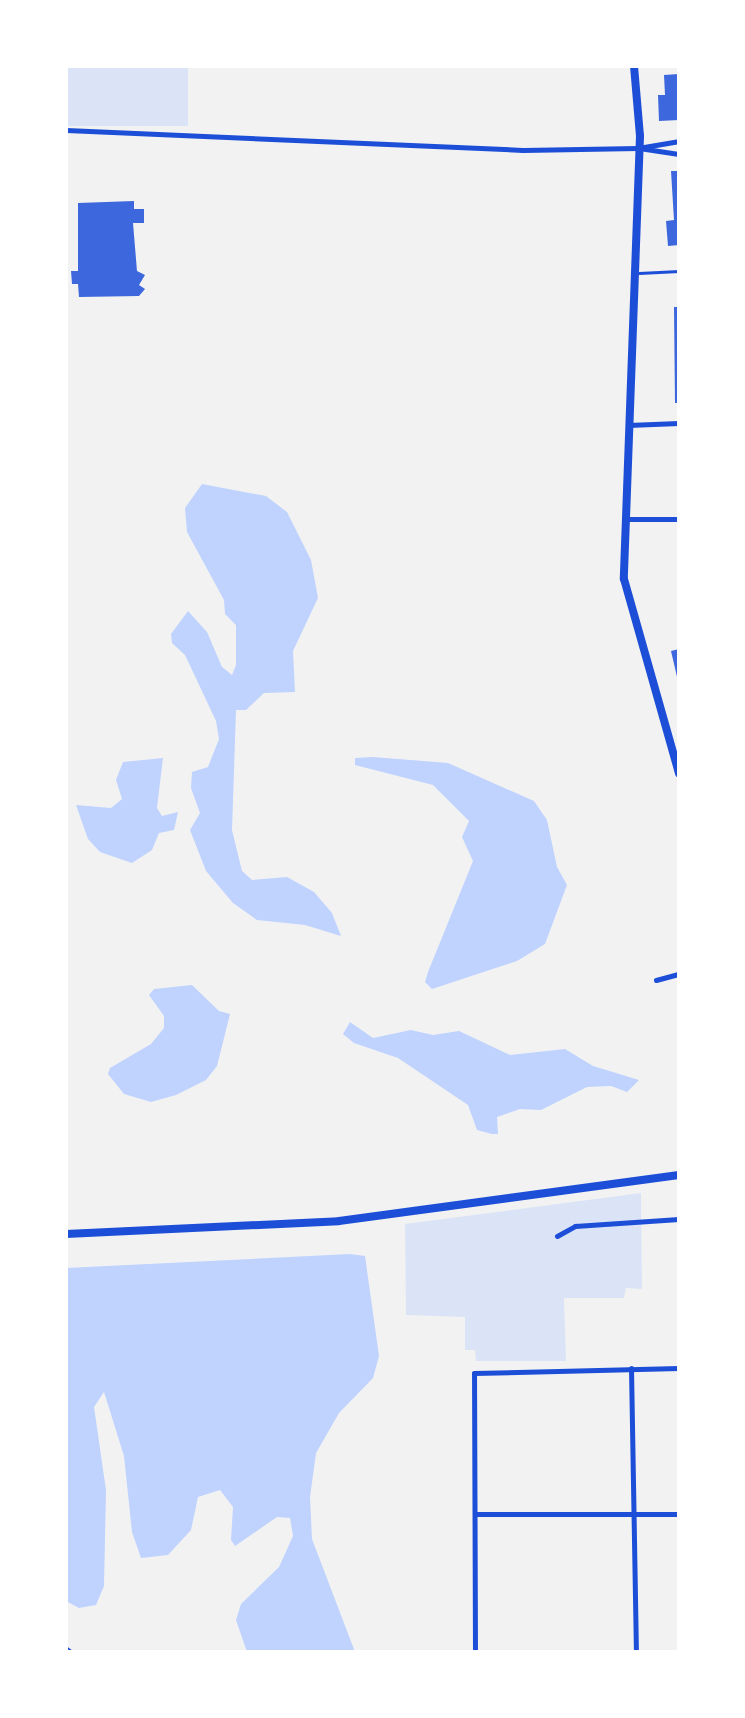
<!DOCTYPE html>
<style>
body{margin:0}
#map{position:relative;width:745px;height:1718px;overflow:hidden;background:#f2f2f2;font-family:Overpass,sans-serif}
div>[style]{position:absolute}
.green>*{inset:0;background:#dbe4f7;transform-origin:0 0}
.water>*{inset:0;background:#bfd3fe}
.building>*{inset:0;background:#3d67dc}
.path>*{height:2px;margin:-1px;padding:0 1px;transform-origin:1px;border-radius:1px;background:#1d4ed8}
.service>*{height:3px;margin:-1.5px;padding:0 1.5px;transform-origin:1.5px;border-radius:1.5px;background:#1d4ed8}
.minor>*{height:5px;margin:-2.5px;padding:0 2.5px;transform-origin:2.5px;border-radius:2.5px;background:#1d4ed8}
.primary>*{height:8px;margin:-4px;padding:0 4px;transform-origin:4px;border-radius:4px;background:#1d4ed8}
span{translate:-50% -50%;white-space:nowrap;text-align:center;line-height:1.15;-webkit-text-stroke:8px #fff;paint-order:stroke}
.frame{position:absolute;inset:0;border:68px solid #fff;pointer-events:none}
</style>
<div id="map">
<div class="green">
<div style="left:66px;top:66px;width:122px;height:60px"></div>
<div style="clip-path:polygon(641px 1193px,642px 1289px,626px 1288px,624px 1298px,564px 1298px,566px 1361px,476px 1361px,475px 1350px,465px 1350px,465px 1317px,406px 1315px,405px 1224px)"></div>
</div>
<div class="water">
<div style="clip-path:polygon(202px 484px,266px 496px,287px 512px,311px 560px,318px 598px,293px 651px,295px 692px,264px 693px,246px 710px,236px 710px,232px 830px,242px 871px,252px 880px,287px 877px,314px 892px,332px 913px,341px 936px,305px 925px,257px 920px,233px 903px,206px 871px,190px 830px,200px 813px,191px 788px,192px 772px,208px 767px,219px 739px,216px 721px,185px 655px,172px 643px,171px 634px,188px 611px,207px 632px,222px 667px,232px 675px,236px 665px,236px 625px,225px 614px,224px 600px,187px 532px,185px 508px)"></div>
<div style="clip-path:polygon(373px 757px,448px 763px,534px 801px,547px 820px,557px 867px,567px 885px,545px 944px,517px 961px,432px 989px,425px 982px,428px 972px,473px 861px,462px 837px,469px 821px,433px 785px,355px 765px,355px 758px)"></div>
<div style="clip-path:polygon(163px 758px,157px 808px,162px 816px,178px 812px,174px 830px,159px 833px,152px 850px,132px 863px,100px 852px,88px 839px,76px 805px,111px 808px,122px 799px,116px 780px,123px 762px)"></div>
<div style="clip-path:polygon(192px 985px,219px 1011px,230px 1014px,217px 1066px,206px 1080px,176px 1095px,151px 1102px,124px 1094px,108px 1074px,110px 1068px,151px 1044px,164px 1028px,164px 1016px,149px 995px,154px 989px)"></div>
<div style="clip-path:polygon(350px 1022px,373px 1038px,411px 1030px,433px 1035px,459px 1031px,510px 1055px,565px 1049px,593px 1066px,639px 1080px,627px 1092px,611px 1086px,587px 1087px,541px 1110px,520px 1109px,497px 1117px,498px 1134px,492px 1134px,477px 1130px,468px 1105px,398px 1058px,354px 1043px,343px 1034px)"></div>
<div style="clip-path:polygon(350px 1254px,365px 1256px,379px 1356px,373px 1378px,339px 1413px,316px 1453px,310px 1497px,312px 1539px,355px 1652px,247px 1652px,236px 1620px,241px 1604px,279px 1567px,293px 1536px,290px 1518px,277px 1517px,235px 1546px,231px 1540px,233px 1507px,220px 1490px,198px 1497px,191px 1530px,168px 1555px,141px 1558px,132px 1532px,124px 1456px,104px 1392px,94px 1407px,106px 1490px,104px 1586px,96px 1605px,79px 1608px,66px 1601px,66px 1268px)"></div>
</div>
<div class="building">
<div style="clip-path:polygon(679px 74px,679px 120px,659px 121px,658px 95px,665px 95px,664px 75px)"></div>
<div style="clip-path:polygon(671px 171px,679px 171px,679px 245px,668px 246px,666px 221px,674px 220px)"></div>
<div style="clip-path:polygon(134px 201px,134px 209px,144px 209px,144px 223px,133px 223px,137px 271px,145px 275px,139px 285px,145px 289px,139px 296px,79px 297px,78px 284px,72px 284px,71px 271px,78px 271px,78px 203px)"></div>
<div style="clip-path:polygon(674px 307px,679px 307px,679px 403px,675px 403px)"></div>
<div style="clip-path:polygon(679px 649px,679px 680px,678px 681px,671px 651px)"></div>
</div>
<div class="path">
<div style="left:66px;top:1647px;width:9px;rotate:36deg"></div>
</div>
<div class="service">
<div style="left:639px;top:273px;width:40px;rotate:-2.9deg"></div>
</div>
<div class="minor">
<div style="left:66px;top:130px;width:457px;rotate:2.5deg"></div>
<div style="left:523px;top:150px;width:115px;rotate:-1deg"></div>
<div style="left:638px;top:148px;width:42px;rotate:-9.7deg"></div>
<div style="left:639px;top:148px;width:40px;rotate:8.5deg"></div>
<div style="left:628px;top:425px;width:51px;rotate:-2.2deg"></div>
<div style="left:627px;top:519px;width:52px"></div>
<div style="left:656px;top:980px;width:24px;rotate:-15deg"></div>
<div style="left:557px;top:1236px;width:21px;rotate:-29deg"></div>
<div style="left:575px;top:1226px;width:104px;rotate:-3.9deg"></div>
<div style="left:631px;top:1368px;width:284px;rotate:89deg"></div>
<div style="left:475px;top:1514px;width:204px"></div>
<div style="left:475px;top:1652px;width:279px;rotate:-90.2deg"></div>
<div style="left:474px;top:1373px;width:205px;rotate:-1.4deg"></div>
</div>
<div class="primary">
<div style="left:634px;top:66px;width:70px;rotate:85.1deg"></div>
<div style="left:640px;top:136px;width:443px;rotate:92.1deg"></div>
<div style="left:624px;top:579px;width:202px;rotate:74.2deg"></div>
<div style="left:66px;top:1234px;width:273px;rotate:-2.7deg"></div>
<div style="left:339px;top:1221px;width:343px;rotate:-7.7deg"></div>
</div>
<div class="frame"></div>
</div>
